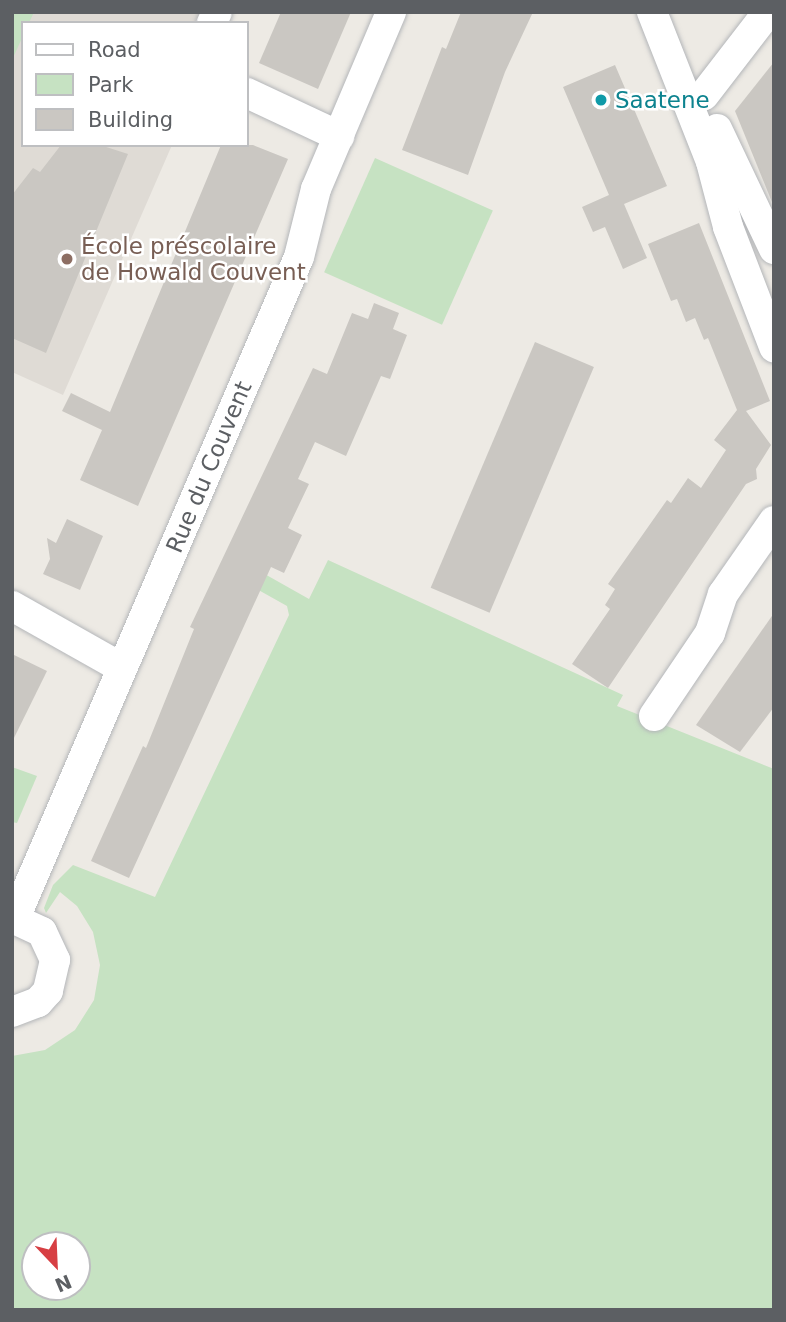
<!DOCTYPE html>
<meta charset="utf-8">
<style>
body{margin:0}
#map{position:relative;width:786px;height:1322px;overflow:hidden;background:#edeae4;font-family:"DejaVu Sans",sans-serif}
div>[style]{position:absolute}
.education>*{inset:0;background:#dfdbd5}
.green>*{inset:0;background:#c6e2c2;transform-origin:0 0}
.building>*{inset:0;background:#cac7c2;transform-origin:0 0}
.roads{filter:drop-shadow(0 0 2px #b4b6b9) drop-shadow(0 0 2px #b4b6b9)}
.minor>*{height:30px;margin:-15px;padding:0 15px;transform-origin:15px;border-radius:15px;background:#fff}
.dots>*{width:19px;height:19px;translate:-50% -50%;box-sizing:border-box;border:4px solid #fff;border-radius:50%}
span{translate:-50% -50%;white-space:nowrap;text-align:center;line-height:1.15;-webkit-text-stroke:5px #fff;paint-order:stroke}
.culture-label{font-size:23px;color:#0d838f}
.left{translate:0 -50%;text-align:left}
.education-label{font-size:23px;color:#785e54}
.street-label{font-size:23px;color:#5c5f63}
.frame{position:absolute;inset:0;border:14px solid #5c5f63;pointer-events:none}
.legend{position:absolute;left:21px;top:21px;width:228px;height:126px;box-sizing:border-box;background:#fff;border:2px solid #bebfc1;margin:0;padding:9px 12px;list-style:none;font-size:21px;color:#5c5f63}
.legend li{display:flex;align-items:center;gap:14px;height:35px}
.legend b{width:35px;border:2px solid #bebfc1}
.north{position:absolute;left:21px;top:1231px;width:70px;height:70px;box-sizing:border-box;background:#fff;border:2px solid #bebfc1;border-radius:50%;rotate:157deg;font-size:19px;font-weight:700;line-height:28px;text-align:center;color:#5c5f63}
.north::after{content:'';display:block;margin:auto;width:24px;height:32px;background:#d73f43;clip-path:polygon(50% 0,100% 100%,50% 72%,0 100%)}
</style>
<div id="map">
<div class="education">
<div style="clip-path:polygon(12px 12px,231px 12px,226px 23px,23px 23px,23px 145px,172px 145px,63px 395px,12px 372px)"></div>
</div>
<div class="green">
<div style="clip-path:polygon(12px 12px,34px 12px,29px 23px,23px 23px,23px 36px,12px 60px)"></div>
<div style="left:375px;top:158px;width:129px;height:125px;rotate:24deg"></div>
<div style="clip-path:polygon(evenodd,328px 560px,623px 695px,617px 706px,774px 769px,774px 1310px,12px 1310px,12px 1056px,45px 1050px,75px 1030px,94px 1000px,100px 965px,93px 932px,77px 906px,60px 892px,46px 913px,44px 908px,53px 885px,73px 865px,155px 897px,289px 615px,287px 606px,253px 587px,252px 567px,309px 599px,328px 560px,35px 1245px,77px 1245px,77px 1287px,35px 1287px,35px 1245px)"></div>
<div style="clip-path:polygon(12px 767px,37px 776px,17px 823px,12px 822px)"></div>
</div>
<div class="building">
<div style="clip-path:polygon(281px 12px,351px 12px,318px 89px,259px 63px)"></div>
<div style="clip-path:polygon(461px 12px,533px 12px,505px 72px,468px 175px,402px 150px,442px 47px,446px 49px)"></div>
<div style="clip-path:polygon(774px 62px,774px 207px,735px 111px)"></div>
<div style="clip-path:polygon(615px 65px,667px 186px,624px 204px,647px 258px,623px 269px,605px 227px,593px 232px,582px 207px,609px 195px,563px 87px)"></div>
<div style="clip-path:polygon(61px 145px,100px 145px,128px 154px,46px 353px,12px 338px,12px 195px,33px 168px,40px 172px)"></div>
<div style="clip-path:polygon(221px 145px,253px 145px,288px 159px,138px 506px,80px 480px,102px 430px,62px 411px,71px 393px,110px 412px)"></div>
<div style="clip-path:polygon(699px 223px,770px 401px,746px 411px,771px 445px,756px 469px,757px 479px,746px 484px,608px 688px,572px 664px,610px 609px,605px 605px,615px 589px,608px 584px,667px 500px,671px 503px,688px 478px,701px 488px,726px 450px,714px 440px,737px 410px,708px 338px,704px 340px,695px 318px,686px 322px,677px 299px,671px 301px,648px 244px)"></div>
<div style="clip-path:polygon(374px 303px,399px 313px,393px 329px,407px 335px,390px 379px,381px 376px,346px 456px,315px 442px,298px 479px,309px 484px,288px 528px,302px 535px,284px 573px,271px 567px,129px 878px,91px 861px,143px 746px,146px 748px,194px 629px,190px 627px,313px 368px,327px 374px,352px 313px,368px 319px)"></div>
<div style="left:535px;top:342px;width:64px;height:267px;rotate:23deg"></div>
<div style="clip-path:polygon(67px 519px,103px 536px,80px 590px,43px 574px,50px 559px,47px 538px,56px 543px)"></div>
<div style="clip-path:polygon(774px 613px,774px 707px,740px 752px,696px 725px)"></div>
<div style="clip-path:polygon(12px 654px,47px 671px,12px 742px)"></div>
</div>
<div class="roads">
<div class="minor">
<div style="left:652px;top:12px;width:161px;rotate:68.5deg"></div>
<div style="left:711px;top:162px;width:67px;rotate:75.3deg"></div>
<div style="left:728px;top:227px;width:129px;rotate:69deg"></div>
<div style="left:212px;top:23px;width:12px;rotate:-66deg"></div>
<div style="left:247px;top:93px;width:102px;rotate:25.1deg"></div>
<div style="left:704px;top:95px;width:105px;rotate:-52.4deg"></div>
<div style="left:717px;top:129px;width:133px;rotate:64.6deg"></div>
<div style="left:12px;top:606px;width:126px;rotate:29.4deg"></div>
<div style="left:654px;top:716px;width:100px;rotate:-56deg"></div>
<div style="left:710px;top:633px;width:41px;rotate:-71.6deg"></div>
<div style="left:723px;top:594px;width:89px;rotate:-55.1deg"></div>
<div style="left:12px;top:918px;width:33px;rotate:25deg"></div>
<div style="left:42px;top:932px;width:31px;rotate:65deg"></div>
<div style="left:55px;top:960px;width:32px;rotate:103deg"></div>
<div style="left:48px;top:991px;width:15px;rotate:132deg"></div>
<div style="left:38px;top:1002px;width:28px;rotate:159deg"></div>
<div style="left:15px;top:918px;width:719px;rotate:-66.75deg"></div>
<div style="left:299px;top:257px;width:70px;rotate:-76deg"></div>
<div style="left:316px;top:189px;width:192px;rotate:-67deg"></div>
</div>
</div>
<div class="dots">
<div style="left:601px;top:100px;background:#0f9aa8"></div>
<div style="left:67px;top:259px;background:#8d6e63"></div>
</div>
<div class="culture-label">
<span class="left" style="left:615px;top:100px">Saatene</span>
</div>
<div class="education-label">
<span class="left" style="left:81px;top:259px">École préscolaire<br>de Howald Couvent</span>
</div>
<div class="street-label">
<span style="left:209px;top:467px;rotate:-67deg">Rue du Couvent</span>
</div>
<div class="frame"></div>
<ul class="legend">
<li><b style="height:9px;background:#fff"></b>Road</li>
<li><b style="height:19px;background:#c6e2c2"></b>Park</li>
<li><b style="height:19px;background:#cac7c2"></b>Building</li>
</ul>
<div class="north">N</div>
</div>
